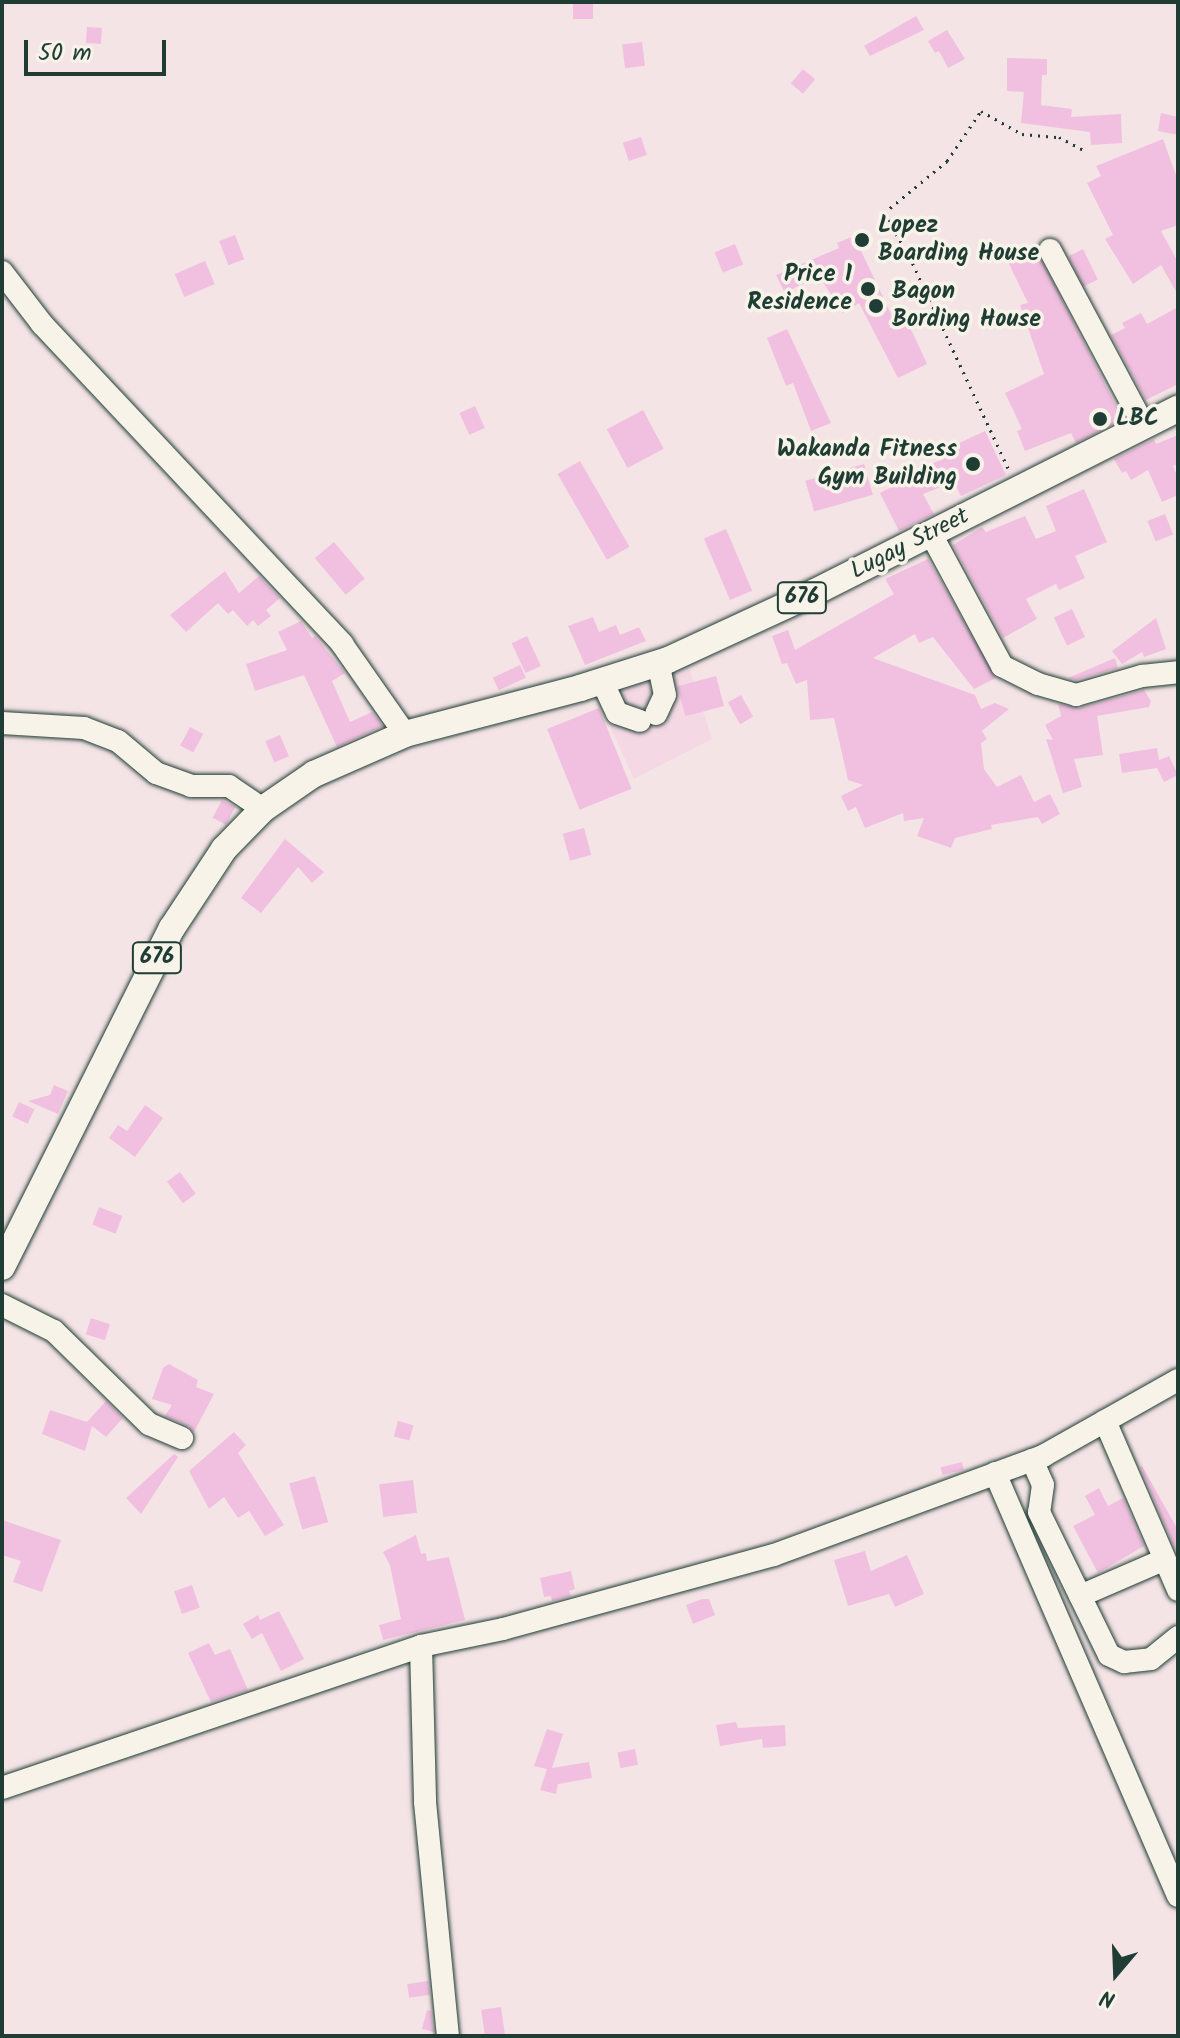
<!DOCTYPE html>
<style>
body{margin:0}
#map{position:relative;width:1180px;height:2038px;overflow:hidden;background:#f5e4e6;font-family:Kalam,sans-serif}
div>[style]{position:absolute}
.built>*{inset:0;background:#f4d9e4}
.building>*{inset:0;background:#f1c0e0;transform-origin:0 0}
.path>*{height:3px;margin-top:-1.5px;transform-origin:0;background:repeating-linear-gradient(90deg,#1f3d34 0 2px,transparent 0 8px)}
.roads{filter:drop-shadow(0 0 2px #1f3d34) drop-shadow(0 0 2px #1f3d34)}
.minor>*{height:22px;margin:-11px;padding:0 11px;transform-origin:11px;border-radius:11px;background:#f7f3e8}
.major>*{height:26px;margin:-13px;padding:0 13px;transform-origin:13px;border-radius:13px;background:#f7f3e8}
.dots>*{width:22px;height:22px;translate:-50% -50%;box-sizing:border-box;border:4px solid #f7f3e8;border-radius:50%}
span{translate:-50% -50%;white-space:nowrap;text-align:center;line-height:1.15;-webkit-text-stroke:7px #f7f3e8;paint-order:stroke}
.shield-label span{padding:2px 6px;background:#f7f3e8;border:2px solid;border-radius:6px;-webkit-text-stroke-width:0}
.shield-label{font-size:22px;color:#1f3d34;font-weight:700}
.poi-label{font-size:24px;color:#1f3d34;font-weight:700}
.left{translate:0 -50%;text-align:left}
.right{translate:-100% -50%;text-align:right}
.street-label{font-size:24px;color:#1f3d34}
.frame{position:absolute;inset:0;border:4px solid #1f3d34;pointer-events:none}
.north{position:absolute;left:1076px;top:1934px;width:80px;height:80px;-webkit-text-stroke:6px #f7f3e8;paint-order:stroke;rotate:199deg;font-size:22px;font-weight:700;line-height:32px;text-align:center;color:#1f3d34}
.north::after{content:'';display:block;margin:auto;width:28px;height:36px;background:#1f3d34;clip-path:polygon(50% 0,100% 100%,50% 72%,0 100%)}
.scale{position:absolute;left:24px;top:40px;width:142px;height:36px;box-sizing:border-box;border:4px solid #1f3d34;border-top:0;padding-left:10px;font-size:24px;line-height:28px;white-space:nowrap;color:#1f3d34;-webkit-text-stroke:6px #f7f3e8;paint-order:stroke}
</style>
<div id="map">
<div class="built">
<div style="clip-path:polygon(689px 667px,712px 739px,634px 779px,597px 697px)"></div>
</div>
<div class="building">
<div style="left:573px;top:2px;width:20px;height:17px"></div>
<div style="clip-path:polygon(916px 16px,924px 30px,870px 56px,864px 46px)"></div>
<div style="left:87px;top:27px;width:15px;height:16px;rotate:4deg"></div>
<div style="clip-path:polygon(947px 30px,965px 59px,948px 68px,939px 51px,935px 53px,928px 41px)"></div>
<div style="left:642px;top:42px;width:24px;height:20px;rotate:83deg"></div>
<div style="clip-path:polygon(1007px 58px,1047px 59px,1047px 75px,1042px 75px,1041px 105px,1072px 109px,1071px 117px,1121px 114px,1122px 143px,1091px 145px,1090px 132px,1021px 123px,1024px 92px,1007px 91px)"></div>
<div style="left:803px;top:69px;width:16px;height:19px;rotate:40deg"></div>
<div style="clip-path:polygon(1161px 113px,1178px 117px,1178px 135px,1158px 131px)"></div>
<div style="left:641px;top:137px;width:19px;height:19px;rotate:72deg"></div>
<div style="clip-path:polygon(1163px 139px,1177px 178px,1178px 225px,1161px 231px,1178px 262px,1178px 295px,1161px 265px,1133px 284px,1105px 239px,1113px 235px,1087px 183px,1101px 176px,1096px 166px)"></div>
<div style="left:235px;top:235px;width:26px;height:17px;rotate:69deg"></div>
<div style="clip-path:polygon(854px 236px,893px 318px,906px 311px,914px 325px,910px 327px,927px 364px,898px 378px,859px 303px,843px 313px,823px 282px,818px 285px,814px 278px,785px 293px,776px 275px,839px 248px,837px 243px)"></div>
<div style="left:735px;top:244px;width:22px;height:22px;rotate:68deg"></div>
<div style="clip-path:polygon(1036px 249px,1123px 419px,1076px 443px,1071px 433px,1025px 451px,1017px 431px,1022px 429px,1005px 393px,1044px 374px,1020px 305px,1028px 303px,1008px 262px)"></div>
<div style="left:1083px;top:249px;width:34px;height:16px;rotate:64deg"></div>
<div style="left:205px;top:261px;width:25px;height:33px;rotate:67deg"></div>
<div style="clip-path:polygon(1178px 307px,1178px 384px,1146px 400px,1111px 335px,1125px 328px,1122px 323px,1141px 313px,1147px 324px)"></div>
<div style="clip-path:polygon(787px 329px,831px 423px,811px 431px,793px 383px,786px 386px,767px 338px)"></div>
<div style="left:475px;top:406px;width:24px;height:17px;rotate:66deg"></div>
<div style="left:643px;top:410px;width:44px;height:41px;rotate:62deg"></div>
<div style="clip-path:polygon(985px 431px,1006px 475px,961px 496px,954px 482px,923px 494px,934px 514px,899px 531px,880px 493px,921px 472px,919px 468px,944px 459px,940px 452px)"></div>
<div style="clip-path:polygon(1178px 435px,1178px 464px,1173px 466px,1178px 478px,1178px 495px,1162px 502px,1148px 470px,1131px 480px,1126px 471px,1122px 473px,1114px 459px,1154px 439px,1156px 444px)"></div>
<div style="left:580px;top:461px;width:99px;height:26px;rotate:60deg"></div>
<div style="left:864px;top:464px;width:32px;height:61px;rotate:74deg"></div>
<div style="clip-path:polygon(1084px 489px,1107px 542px,1075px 556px,1085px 578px,1059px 590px,1056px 584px,1026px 599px,1037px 619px,1003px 638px,953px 545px,982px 527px,986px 532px,1025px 516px,1036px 539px,1056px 531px,1046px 506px)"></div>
<div style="left:1165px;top:514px;width:22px;height:19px;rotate:68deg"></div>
<div style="left:726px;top:529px;width:67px;height:24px;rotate:67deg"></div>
<div style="left:334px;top:542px;width:48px;height:25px;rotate:50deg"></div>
<div style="clip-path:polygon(928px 559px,996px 678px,974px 689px,933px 637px,919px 643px,915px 634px,873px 658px,975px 695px,981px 709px,995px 703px,1009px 709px,982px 731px,987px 739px,981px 743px,984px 769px,997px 787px,1021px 775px,1034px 802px,1050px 794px,1060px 814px,1042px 824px,1038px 817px,991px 825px,992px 829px,955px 838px,951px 848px,917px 836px,924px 818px,904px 821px,903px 813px,865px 828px,856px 807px,848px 811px,841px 796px,863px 785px,848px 780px,834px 718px,810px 720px,807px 680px,796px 684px,787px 663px,782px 664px,772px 636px,788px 630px,795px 650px,894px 594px,885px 579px)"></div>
<div style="clip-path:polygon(225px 571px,239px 593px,259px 576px,280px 598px,266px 610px,271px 616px,258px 626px,253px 620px,247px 626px,233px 610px,228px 614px,218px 603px,186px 632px,170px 615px)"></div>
<div style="left:1072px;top:609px;width:31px;height:20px;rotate:65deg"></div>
<div style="clip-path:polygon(593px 617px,599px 632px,616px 625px,620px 635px,639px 627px,646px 641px,585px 665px,568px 626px)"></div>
<div style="clip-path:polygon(1156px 618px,1166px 649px,1144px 657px,1142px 652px,1122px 664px,1112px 651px)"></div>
<div style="clip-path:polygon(301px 621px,312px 638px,315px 636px,345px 673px,332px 681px,350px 722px,372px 712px,383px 726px,337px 747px,304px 675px,255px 691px,246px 664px,287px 650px,278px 632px)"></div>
<div style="left:527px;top:636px;width:33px;height:17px;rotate:65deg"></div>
<div style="clip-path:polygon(1115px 658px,1118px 668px,1076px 680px,1068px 678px)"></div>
<div style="left:520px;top:665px;width:14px;height:30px;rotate:65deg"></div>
<div style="left:716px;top:676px;width:31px;height:40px;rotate:75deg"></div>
<div style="clip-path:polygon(1144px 690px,1151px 701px,1149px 707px,1097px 716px,1103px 755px,1074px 759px,1082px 787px,1063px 793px,1046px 739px,1053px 740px,1045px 725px,1061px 716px,1058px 704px,1080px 708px)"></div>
<div style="left:741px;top:695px;width:25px;height:15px;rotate:61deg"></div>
<div style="left:599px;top:708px;width:87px;height:56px;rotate:68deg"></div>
<div style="left:190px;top:727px;width:15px;height:21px;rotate:28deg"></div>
<div style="left:280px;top:735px;width:23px;height:16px;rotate:67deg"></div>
<div style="clip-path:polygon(1157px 748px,1159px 760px,1169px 756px,1178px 775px,1164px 782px,1157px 768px,1122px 773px,1119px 754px)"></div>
<div style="left:222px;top:800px;width:15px;height:20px;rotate:28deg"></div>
<div style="left:584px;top:828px;width:28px;height:22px;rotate:75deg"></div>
<div style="clip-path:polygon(285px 839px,324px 872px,312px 883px,298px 867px,261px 913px,241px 898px)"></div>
<div style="clip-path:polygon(54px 1085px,68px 1091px,58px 1114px,28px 1101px,50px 1095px)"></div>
<div style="left:19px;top:1102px;width:17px;height:16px;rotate:25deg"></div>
<div style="clip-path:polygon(145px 1105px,163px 1118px,135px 1157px,109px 1138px,118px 1125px,127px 1131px)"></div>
<div style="left:180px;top:1172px;width:27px;height:16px;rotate:54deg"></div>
<div style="left:99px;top:1207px;width:25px;height:19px;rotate:21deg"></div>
<div style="left:91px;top:1318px;width:20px;height:17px;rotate:18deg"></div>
<div style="clip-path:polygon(169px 1364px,198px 1380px,196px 1387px,214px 1394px,194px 1432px,188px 1426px,165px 1416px,172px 1405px,152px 1399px,163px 1368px)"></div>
<div style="clip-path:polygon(106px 1401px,123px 1418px,106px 1437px,92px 1426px,85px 1451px,42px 1434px,50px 1410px,87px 1422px)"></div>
<div style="left:398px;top:1421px;width:16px;height:16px;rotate:15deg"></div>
<div style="clip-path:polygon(234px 1432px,246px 1445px,238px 1453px,284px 1525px,265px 1536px,249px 1511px,238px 1518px,224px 1497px,209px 1509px,189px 1471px)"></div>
<div style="clip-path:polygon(174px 1454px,178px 1457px,141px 1514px,126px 1498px)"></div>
<div style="left:962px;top:1462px;width:8px;height:22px;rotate:76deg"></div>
<div style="clip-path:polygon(1142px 1466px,1178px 1530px,1178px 1555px,1140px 1467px)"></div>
<div style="left:315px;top:1476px;width:48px;height:27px;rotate:74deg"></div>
<div style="left:413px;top:1480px;width:33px;height:34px;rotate:83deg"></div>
<div style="clip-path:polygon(1099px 1488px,1108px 1506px,1123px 1498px,1144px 1546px,1098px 1573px,1073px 1526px,1095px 1515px,1085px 1496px)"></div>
<div style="clip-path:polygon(2px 1520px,61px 1540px,42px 1592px,13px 1582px,21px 1561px,2px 1555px)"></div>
<div style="clip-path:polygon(416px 1535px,421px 1554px,426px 1553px,427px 1561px,449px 1557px,465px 1620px,383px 1640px,379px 1625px,401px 1619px,390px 1565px,383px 1552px)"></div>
<div style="clip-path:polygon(865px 1551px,871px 1571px,907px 1555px,924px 1594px,895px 1607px,889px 1594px,848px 1606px,834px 1560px)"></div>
<div style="clip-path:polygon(571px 1571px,575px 1589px,569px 1591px,571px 1596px,552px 1601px,551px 1596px,544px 1597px,540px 1578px)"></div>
<div style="left:192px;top:1585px;width:24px;height:19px;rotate:71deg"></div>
<div style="clip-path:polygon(702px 1599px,709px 1599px,715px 1615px,693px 1624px,686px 1605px)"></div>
<div style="clip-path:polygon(279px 1611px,304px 1659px,281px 1671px,262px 1633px,252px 1639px,243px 1624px,258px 1615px,260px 1620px)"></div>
<div style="clip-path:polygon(209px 1643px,215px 1655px,230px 1649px,248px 1690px,211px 1702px,188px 1653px)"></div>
<div style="clip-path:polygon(736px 1722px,738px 1728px,785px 1725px,786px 1746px,763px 1748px,762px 1739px,720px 1746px,716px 1725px)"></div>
<div style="clip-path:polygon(547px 1729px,563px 1734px,552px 1768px,589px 1762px,592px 1778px,558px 1784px,556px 1794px,540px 1790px,547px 1769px,534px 1766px)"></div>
<div style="left:635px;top:1749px;width:16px;height:18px;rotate:79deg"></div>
<div style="left:428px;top:1981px;width:14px;height:21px;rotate:82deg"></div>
<div style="left:501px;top:2007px;width:28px;height:20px;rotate:82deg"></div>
<div style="clip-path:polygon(427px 2010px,431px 2011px,434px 2032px,422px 2029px)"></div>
</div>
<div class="path">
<div style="left:1008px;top:468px;width:234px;rotate:-115deg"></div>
<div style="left:909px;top:256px;width:50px;rotate:-120.2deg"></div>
<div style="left:884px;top:213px;width:82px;rotate:-39.5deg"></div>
<div style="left:947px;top:161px;width:60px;rotate:-55.8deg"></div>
<div style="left:981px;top:111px;width:47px;rotate:29.3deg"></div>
<div style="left:1022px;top:134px;width:37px;rotate:5deg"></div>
<div style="left:1059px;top:137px;width:30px;rotate:28deg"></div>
</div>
<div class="roads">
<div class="minor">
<div style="left:1050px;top:250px;width:200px;rotate:61.9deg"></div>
<div style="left:2px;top:272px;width:66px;rotate:52.4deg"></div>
<div style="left:42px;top:324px;width:439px;rotate:46.8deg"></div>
<div style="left:342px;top:644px;width:110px;rotate:55deg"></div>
<div style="left:931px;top:534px;width:150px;rotate:61.7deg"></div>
<div style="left:1002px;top:666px;width:40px;rotate:26.6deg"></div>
<div style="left:1038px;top:684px;width:40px;rotate:16deg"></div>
<div style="left:1076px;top:695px;width:69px;rotate:-16.1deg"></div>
<div style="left:1142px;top:676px;width:36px;rotate:-6deg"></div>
<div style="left:602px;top:681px;width:35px;rotate:65deg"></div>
<div style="left:617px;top:713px;width:24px;rotate:19deg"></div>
<div style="left:656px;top:714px;width:21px;rotate:-65deg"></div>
<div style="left:665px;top:695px;width:33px;rotate:-102deg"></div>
<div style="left:2px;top:723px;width:82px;rotate:3.5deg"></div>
<div style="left:84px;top:728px;width:36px;rotate:21deg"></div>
<div style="left:118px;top:741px;width:50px;rotate:40.1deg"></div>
<div style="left:156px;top:773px;width:37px;rotate:20deg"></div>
<div style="left:191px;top:786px;width:38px"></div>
<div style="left:229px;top:786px;width:41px;rotate:34.1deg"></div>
<div style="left:2px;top:1305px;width:58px;rotate:26.6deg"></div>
<div style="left:54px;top:1331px;width:133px;rotate:44.4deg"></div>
<div style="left:149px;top:1424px;width:36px;rotate:23deg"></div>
<div style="left:1105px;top:1421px;width:184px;rotate:66.6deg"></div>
<div style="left:1032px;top:1460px;width:27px;rotate:66deg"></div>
<div style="left:1043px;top:1485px;width:27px;rotate:98deg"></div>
<div style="left:1039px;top:1512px;width:159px;rotate:63.9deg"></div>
<div style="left:1109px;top:1655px;width:17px;rotate:25deg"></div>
<div style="left:1124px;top:1662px;width:27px;rotate:-6deg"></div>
<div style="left:1151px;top:1659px;width:35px;rotate:-39deg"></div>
<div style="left:995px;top:1473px;width:461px;rotate:66.6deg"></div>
<div style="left:1080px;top:1596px;width:90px;rotate:-23.4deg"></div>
<div style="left:421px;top:1646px;width:156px;rotate:88.5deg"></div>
<div style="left:425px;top:1802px;width:235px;rotate:84.4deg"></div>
<div style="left:2px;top:1788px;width:442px;rotate:-18.7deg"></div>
<div style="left:421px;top:1646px;width:84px;rotate:-11.7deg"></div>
<div style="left:503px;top:1629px;width:281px;rotate:-15.3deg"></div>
<div style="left:774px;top:1555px;width:287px;rotate:-20.2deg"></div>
<div style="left:1043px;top:1456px;width:155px;rotate:-29.4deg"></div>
</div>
<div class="major">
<div style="left:2px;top:1267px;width:379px;rotate:-63.4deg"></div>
<div style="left:172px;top:928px;width:95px;rotate:-56.6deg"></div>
<div style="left:224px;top:849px;width:56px;rotate:-45.7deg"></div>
<div style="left:263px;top:809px;width:62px;rotate:-34.5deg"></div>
<div style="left:314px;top:774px;width:99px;rotate:-23.7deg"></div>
<div style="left:405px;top:734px;width:181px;rotate:-14.7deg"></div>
<div style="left:580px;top:688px;width:92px;rotate:-17.7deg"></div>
<div style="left:668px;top:660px;width:162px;rotate:-24.8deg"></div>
<div style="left:815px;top:592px;width:407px;rotate:-26.8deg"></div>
</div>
</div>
<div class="dots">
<div style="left:862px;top:240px;background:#1f3d34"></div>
<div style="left:868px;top:289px;background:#1f3d34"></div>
<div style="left:876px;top:306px;background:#1f3d34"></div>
<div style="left:1100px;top:419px;background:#1f3d34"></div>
<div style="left:973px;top:464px;background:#1f3d34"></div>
</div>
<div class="shield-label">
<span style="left:802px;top:598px">676</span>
<span style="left:157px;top:958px">676</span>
</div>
<div class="poi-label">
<span class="left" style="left:878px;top:240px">Lopez<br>Boarding House</span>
<span class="right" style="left:852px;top:289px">Price 1<br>Residence</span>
<span class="left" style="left:892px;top:306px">Bagon<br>Bording House</span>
<span class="left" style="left:1116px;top:419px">LBC</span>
<span class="right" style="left:957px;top:464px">Wakanda Fitness<br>Gym Building</span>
</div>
<div class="street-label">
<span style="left:910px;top:544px;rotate:-27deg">Lugay Street</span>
</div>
<div class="frame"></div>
<div class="north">N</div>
<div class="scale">50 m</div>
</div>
